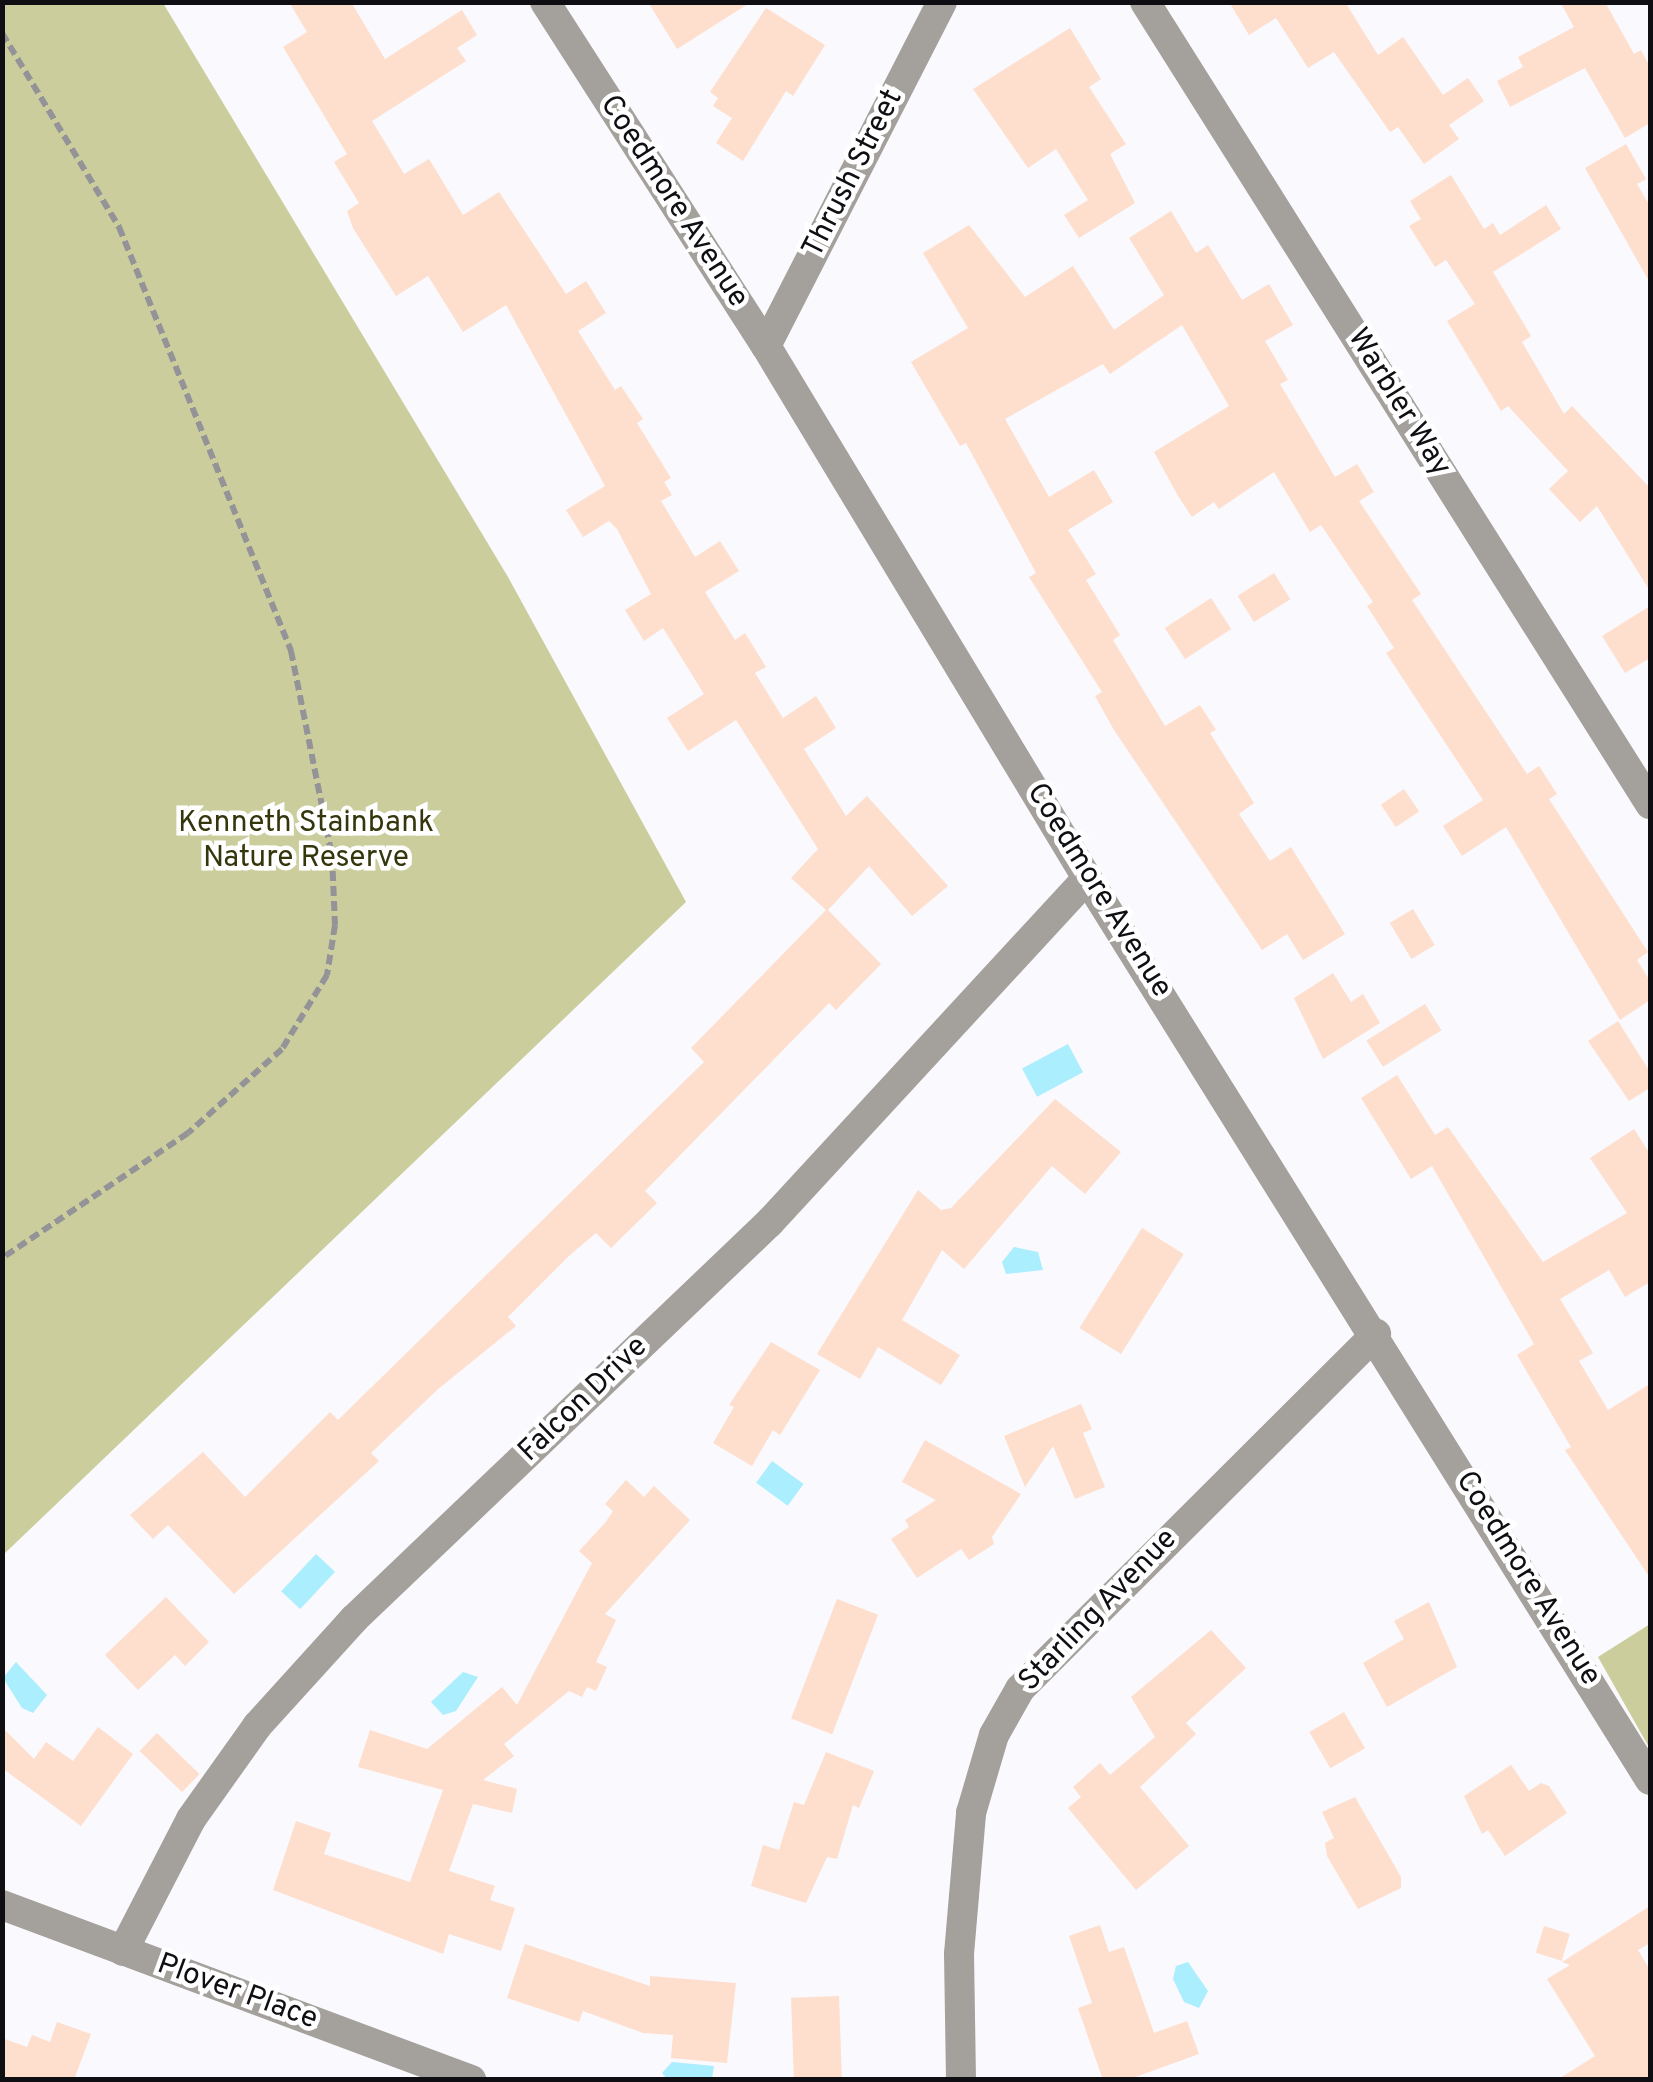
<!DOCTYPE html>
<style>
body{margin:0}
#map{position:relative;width:1653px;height:2082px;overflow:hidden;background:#faf9fe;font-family:Overpass,sans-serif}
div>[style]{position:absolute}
.green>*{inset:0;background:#cbcd9c}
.water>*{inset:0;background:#abeefd;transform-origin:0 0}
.building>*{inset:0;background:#fedecd;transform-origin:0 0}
.path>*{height:6px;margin-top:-3px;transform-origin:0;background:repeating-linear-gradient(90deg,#949398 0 10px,transparent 0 15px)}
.street>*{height:30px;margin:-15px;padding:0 15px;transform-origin:15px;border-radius:15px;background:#a4a09c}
span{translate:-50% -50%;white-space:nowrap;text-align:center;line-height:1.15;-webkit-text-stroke:9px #fff;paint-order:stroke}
.street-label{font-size:30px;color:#0f0f13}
.park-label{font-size:30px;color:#35360c}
.frame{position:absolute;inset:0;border:5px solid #0f0f13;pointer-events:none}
</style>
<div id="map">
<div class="green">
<div style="clip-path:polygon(3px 2px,163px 3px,508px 577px,686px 902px,3px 1555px)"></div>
<div style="clip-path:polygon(1650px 1624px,1650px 1749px,1598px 1657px)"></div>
</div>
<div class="water">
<div style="left:1068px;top:1044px;width:32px;height:52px;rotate:62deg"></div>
<div style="clip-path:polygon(1014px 1247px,1038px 1252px,1043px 1270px,1006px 1274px,1002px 1262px)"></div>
<div style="left:772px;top:1461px;width:39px;height:27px;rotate:36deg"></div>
<div style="left:316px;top:1554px;width:26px;height:51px;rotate:43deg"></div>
<div style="clip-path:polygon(16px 1662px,47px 1695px,33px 1713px,22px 1708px,3px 1678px)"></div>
<div style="clip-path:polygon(463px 1672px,478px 1677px,456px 1711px,443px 1715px,431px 1702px)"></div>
<div style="clip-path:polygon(1188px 1962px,1208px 1991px,1199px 2008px,1184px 2002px,1173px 1979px,1176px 1966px)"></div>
<div style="clip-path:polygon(672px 2062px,714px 2066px,712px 2079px,667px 2079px,662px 2073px)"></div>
</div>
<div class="building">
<div style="clip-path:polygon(289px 2px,351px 2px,385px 59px,462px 10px,477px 35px,457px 48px,466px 61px,372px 121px,404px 174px,429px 159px,463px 215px,499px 192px,566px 294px,586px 281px,606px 313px,578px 331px,615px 390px,621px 386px,643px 419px,637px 423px,671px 478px,664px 482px,672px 495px,661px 501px,695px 557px,720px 541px,739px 571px,705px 592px,735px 640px,745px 633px,766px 667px,755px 673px,783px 718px,816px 696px,836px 728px,804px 749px,846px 816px,867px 796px,948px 886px,912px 916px,869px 866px,828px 910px,881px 964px,836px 1010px,829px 1003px,645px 1191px,657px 1203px,611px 1248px,596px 1233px,570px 1255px,508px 1317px,516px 1326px,437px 1390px,371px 1453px,379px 1461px,234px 1594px,168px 1525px,153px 1539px,130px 1515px,203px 1452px,245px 1497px,330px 1412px,338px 1420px,704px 1062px,691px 1048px,826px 910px,791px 878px,818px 849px,736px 720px,688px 751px,667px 718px,704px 694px,663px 628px,644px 641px,625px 610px,651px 594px,617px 529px,609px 521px,583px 537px,566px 510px,605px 486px,506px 305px,463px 332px,428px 276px,396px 296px,353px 228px,347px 211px,359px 203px,334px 162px,347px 154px,283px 47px,307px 32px)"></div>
<div style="clip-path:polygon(648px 2px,751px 2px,677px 49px)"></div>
<div style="clip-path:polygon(1229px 2px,1345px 2px,1378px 55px,1403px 37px,1443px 95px,1468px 78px,1484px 101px,1449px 125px,1459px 139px,1424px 164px,1398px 127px,1390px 132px,1334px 52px,1308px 68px,1276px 18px,1249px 35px)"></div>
<div style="clip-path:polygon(1560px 2px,1605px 2px,1634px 54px,1641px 50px,1650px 67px,1650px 123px,1625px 138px,1585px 68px,1510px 107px,1497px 81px,1523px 67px,1518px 57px,1574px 27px)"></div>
<div style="clip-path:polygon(766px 8px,825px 45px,793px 96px,786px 91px,743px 161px,716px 143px,732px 118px,713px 106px,718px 98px,710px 92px)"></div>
<div style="clip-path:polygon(1070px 28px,1101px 79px,1089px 87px,1126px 144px,1110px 154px,1135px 203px,1079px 238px,1064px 215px,1088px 200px,1056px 149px,1028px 168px,973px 89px)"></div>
<div style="clip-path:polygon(1626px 144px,1646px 179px,1637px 184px,1650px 206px,1650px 283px,1585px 168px)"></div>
<div style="clip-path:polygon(1451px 175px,1484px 229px,1493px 223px,1500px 235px,1546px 205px,1561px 229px,1493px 272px,1531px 336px,1522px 342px,1564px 414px,1572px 406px,1650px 488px,1650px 591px,1597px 506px,1580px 522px,1549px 489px,1568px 471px,1508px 406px,1501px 411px,1447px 321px,1475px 304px,1446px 260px,1435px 267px,1409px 226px,1421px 219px,1410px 201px)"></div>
<div style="clip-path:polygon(1171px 211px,1196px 253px,1208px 245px,1242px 300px,1269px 284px,1293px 325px,1265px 341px,1288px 380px,1280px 384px,1335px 477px,1357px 464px,1374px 492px,1359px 501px,1421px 594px,1412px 600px,1527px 774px,1539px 766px,1557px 794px,1549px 799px,1648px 952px,1637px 960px,1650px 981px,1650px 1000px,1620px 1020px,1506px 827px,1462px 856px,1443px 826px,1483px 800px,1386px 653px,1394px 648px,1367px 606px,1373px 602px,1321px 525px,1310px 532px,1274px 472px,1219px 509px,1214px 502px,1192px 517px,1178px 496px,1154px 452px,1229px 406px,1182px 325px,1110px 374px,1103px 364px,1005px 419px,1049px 497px,1094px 470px,1113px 502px,1068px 530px,1096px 574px,1086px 580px,1120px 635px,1113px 640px,1165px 726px,1200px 705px,1216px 730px,1210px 733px,1254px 803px,1239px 814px,1270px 861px,1291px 847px,1345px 934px,1303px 960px,1287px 934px,1262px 950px,1114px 730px,1095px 696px,1102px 692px,1029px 577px,1036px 573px,966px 443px,960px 446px,911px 362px,968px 328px,923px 253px,969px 225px,1025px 297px,1073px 266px,1114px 330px,1164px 295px,1129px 238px)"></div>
<div style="left:1274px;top:573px;width:31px;height:43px;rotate:58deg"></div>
<div style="left:1211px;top:598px;width:37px;height:55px;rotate:57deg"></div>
<div style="clip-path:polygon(1650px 606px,1650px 658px,1625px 673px,1602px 636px)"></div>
<div style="left:1404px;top:789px;width:27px;height:28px;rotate:56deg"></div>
<div style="left:1413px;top:909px;width:42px;height:27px;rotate:59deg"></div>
<div style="clip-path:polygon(1333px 973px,1351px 1002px,1363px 994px,1380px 1023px,1323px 1059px,1294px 998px)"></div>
<div style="left:1425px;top:1004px;width:31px;height:69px;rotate:58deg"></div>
<div style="clip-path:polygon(1618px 1021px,1650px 1072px,1650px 1088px,1629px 1101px,1588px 1041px)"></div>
<div style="clip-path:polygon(1397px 1075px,1435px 1135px,1448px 1127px,1543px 1262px,1627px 1213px,1590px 1158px,1634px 1129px,1650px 1154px,1650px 1282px,1625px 1297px,1609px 1270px,1560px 1299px,1593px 1353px,1579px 1361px,1608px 1410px,1650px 1384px,1650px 1578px,1565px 1450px,1571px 1447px,1517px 1355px,1534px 1344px,1432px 1166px,1411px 1179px,1361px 1098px)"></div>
<div style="clip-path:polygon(1055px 1099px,1121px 1152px,1085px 1194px,1052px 1166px,964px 1269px,942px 1250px,902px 1320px,960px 1355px,941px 1385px,878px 1347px,860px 1379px,817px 1354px,918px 1190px,941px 1210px,951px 1208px)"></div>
<div style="left:1142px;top:1228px;width:49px;height:118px;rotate:32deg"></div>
<div style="clip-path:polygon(771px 1342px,820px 1370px,780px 1435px,773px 1430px,752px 1466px,713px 1443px,734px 1407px,729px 1405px)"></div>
<div style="clip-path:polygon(1081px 1404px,1092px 1429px,1083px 1433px,1105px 1487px,1075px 1499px,1053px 1446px,1025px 1487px,1004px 1436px)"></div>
<div style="clip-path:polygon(925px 1440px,1021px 1494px,992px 1537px,994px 1544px,969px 1560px,961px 1549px,917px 1578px,891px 1539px,909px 1527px,905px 1520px,936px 1500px,902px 1482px)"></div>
<div style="clip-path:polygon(626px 1480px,644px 1497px,654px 1486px,690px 1520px,605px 1614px,616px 1620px,596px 1662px,607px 1667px,596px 1691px,587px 1687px,582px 1697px,569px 1691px,504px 1744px,514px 1756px,483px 1780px,517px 1789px,512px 1813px,473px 1804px,449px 1871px,495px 1886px,490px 1900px,515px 1908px,501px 1951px,449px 1934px,443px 1954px,273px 1890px,296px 1821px,331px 1833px,324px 1854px,410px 1882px,443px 1790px,358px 1767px,370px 1730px,427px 1749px,502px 1687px,517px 1705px,592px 1563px,579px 1551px,605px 1523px,613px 1511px,605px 1504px)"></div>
<div style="clip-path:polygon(166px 1597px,209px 1642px,185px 1666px,175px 1655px,138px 1690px,105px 1655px)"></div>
<div style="left:837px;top:1599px;width:44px;height:128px;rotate:21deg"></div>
<div style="clip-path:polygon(1429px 1602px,1457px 1667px,1387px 1707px,1363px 1663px,1404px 1639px,1394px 1621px)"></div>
<div style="clip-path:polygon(1211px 1630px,1246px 1668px,1186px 1723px,1196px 1734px,1140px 1787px,1189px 1846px,1136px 1890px,1068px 1808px,1081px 1797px,1073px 1787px,1100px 1763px,1110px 1775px,1155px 1737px,1131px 1697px)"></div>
<div style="left:1344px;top:1712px;width:42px;height:40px;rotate:60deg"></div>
<div style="clip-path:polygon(2px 1727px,34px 1759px,46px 1742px,73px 1761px,98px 1727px,133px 1754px,81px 1826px,2px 1768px)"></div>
<div style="left:157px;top:1733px;width:59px;height:25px;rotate:44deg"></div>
<div style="clip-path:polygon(826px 1752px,874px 1771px,859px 1808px,853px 1805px,837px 1859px,827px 1857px,806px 1903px,751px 1886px,763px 1845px,779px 1850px,794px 1802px,804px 1805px)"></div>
<div style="clip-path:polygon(1511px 1765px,1529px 1791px,1541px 1783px,1549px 1786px,1567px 1813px,1505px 1856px,1488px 1830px,1482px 1834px,1464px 1796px)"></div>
<div style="clip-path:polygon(1355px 1797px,1401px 1877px,1401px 1888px,1358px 1909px,1327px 1856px,1325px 1843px,1334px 1838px,1322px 1812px)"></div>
<div style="clip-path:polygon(1650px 1906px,1650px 1943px,1638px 1950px,1650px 1970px,1650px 2080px,1557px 2080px,1595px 2056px,1547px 1979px,1570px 1965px,1562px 1962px)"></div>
<div style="clip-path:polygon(1100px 1925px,1109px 1952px,1124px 1947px,1154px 2033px,1187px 2021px,1199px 2054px,1127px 2080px,1103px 2080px,1078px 2008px,1092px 2003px,1069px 1936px)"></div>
<div style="left:1544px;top:1926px;width:27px;height:28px;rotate:17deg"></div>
<div style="clip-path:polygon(525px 1944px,650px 1986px,650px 1976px,736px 1983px,727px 2063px,671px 2058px,673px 2035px,643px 2033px,583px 2011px,579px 2022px,507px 1998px)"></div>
<div style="left:839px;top:1996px;width:84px;height:48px;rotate:88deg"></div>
<div style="clip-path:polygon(57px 2022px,91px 2034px,74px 2080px,2px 2080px,2px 2038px,27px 2047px,32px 2035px,50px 2042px)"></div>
</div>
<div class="path">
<div style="left:2px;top:33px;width:227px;rotate:58.9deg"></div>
<div style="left:119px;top:227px;width:458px;rotate:67.9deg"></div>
<div style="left:291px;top:651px;width:209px;rotate:78.7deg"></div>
<div style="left:332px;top:856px;width:69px;rotate:87.5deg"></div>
<div style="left:335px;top:925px;width:51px;rotate:99.1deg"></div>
<div style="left:327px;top:975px;width:87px;rotate:121.3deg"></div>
<div style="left:282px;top:1049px;width:126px;rotate:138.2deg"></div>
<div style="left:188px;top:1133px;width:224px;rotate:146.1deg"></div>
</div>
<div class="street">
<div style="left:545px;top:2px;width:409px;rotate:57.3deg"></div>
<div style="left:766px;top:346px;width:621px;rotate:58.89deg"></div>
<div style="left:1087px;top:878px;width:1063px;rotate:58.03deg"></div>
<div style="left:1145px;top:2px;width:948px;rotate:57.8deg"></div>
<div style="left:766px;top:346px;width:386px;rotate:-62.9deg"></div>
<div style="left:2px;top:1905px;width:501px;rotate:20.46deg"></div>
<div style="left:123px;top:1951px;width:148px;rotate:-62.7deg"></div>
<div style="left:191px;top:1819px;width:114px;rotate:-54.6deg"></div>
<div style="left:257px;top:1726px;width:144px;rotate:-47.8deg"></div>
<div style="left:354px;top:1619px;width:574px;rotate:-43.66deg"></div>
<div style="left:769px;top:1223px;width:469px;rotate:-47.3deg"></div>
<div style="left:961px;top:2080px;width:126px;rotate:-90.9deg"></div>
<div style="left:959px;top:1954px;width:142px;rotate:-85.1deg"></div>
<div style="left:971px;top:1813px;width:81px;rotate:-73.6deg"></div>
<div style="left:994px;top:1735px;width:53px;rotate:-60.5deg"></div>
<div style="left:1020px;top:1689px;width:503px;rotate:-44.92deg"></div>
</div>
<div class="street-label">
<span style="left:854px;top:174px;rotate:-63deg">Thrush Street</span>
<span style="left:673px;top:202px;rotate:57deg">Coedmore Avenue</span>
<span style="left:1398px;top:403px;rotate:58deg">Warbler Way</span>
<span style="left:1098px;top:891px;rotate:58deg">Coedmore Avenue</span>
<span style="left:584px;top:1400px;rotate:-44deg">Falcon Drive</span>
<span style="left:1527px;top:1579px;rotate:58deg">Coedmore Avenue</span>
<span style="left:1099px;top:1611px;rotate:-46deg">Starling Avenue</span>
<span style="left:237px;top:1993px;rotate:20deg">Plover Place</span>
</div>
<div class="park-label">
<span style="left:306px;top:841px">Kenneth Stainbank<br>Nature Reserve</span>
</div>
<div class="frame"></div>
</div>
